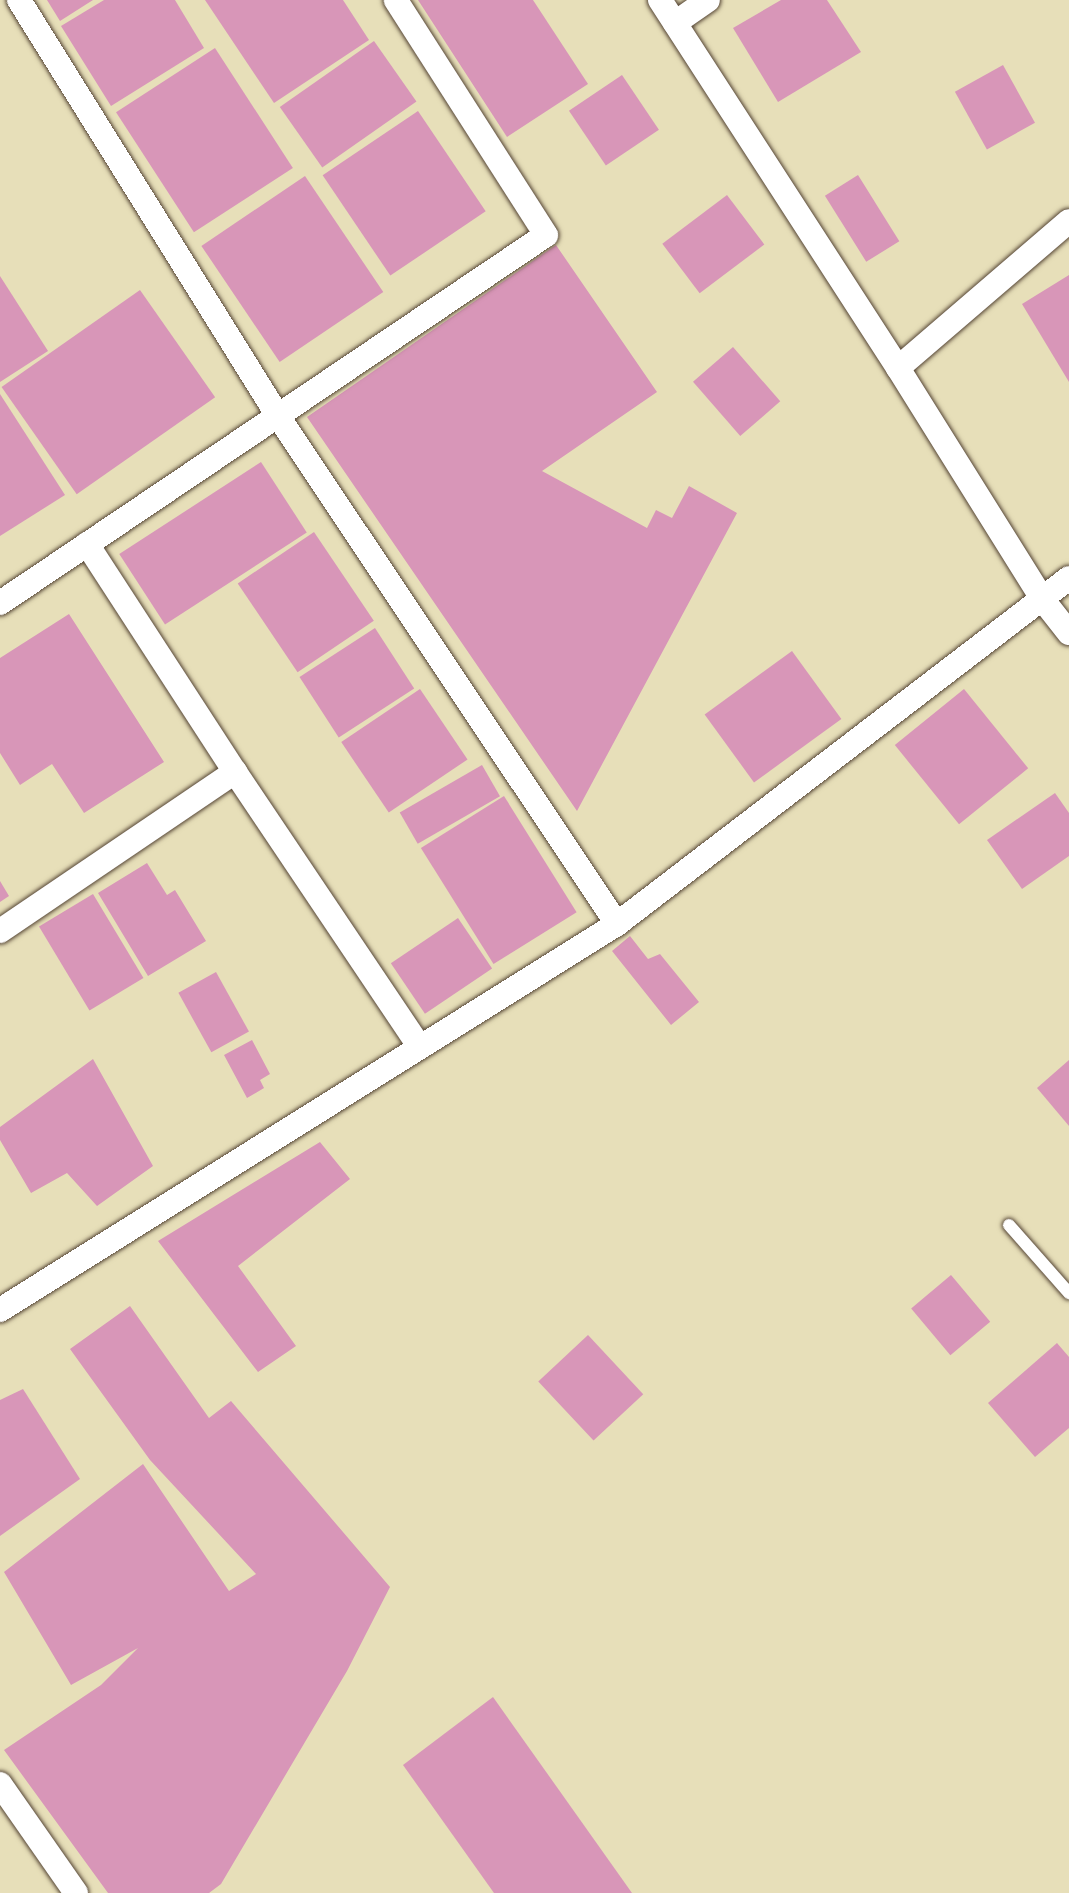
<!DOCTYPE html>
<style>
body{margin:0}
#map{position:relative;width:1069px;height:1893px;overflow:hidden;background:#e7dfb9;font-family:Itim,sans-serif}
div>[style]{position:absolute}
.building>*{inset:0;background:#d896b8;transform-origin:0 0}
.roads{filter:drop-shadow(0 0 2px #554535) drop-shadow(0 0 2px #554535)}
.lane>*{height:12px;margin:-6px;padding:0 6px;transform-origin:6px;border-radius:6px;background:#fff}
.street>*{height:24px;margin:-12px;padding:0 12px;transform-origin:12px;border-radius:12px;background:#fff}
span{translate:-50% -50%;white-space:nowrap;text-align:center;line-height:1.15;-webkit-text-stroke:6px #fff;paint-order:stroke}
</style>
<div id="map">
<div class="building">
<div style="clip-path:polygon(47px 0,93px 0,60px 21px)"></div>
<div style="clip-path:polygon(104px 0,175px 0,204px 48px,111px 106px,61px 26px)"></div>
<div style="clip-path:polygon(205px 0,343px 0,369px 40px,274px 103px)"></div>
<div style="clip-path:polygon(418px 0,533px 0,588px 84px,507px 137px)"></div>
<div style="clip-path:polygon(781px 0,827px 0,861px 52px,778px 102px,733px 28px)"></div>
<div style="left:374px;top:41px;width:74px;height:115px;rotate:55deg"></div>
<div style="left:215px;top:48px;width:143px;height:118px;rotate:57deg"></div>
<div style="left:1003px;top:65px;width:66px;height:55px;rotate:61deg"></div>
<div style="left:622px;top:75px;width:66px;height:64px;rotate:56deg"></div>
<div style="left:418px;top:111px;width:121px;height:115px;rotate:56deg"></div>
<div style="left:858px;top:175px;width:78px;height:39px;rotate:58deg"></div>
<div style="left:305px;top:176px;width:140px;height:125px;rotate:56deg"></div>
<div style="left:727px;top:195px;width:62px;height:81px;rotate:53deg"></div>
<div style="clip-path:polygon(556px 245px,657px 392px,542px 471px,647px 528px,656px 510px,672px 518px,689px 486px,737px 513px,577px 811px,307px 417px)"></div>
<div style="clip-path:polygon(1069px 275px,1069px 382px,1022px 304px)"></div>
<div style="clip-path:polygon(0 276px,48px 351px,0 382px)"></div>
<div style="left:140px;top:290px;width:131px;height:169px;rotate:55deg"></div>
<div style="left:733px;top:347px;width:72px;height:53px;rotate:49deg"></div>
<div style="clip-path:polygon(0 394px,65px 495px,0 536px)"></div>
<div style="left:261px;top:462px;width:84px;height:169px;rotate:57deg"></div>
<div style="left:314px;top:532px;width:107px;height:92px;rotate:56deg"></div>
<div style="clip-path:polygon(69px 614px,164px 762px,84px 813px,52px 764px,20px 785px,0 753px,0 658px)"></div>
<div style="left:375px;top:628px;width:72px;height:90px;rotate:57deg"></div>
<div style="left:792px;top:651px;width:84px;height:108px;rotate:54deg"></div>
<div style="left:420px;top:689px;width:85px;height:95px;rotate:56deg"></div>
<div style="left:964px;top:689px;width:102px;height:89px;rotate:51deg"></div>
<div style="left:482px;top:765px;width:36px;height:95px;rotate:60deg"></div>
<div style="clip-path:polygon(1055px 793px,1069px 813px,1069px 856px,1022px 889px,987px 840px)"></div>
<div style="left:504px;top:796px;width:137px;height:98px;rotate:58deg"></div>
<div style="clip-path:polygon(147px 863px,167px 895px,175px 890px,206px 941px,148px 976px,98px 893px)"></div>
<div style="clip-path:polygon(0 881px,9px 896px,0 902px)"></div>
<div style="left:93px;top:894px;width:98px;height:63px;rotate:59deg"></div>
<div style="left:458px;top:918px;width:61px;height:81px;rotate:56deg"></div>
<div style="clip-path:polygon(630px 936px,648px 959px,660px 954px,699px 1002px,671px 1025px,612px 951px)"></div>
<div style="left:216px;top:972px;width:68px;height:43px;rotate:61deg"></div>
<div style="clip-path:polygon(252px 1040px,270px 1074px,260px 1080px,264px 1088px,247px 1098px,224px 1055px)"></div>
<div style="clip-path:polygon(93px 1059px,153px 1166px,97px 1206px,67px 1173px,31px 1193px,0 1140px,0 1127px)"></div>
<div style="clip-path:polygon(1069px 1060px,1069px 1126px,1037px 1088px)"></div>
<div style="clip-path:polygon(320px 1142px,350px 1179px,238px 1266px,296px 1346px,258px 1372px,158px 1241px)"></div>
<div style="left:951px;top:1275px;width:61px;height:52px;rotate:50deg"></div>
<div style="clip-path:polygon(130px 1306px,209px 1418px,231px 1401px,390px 1587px,347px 1671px,221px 1884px,209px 1893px,108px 1893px,4px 1750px,101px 1685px,138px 1648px,71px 1685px,4px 1572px,143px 1464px,229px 1591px,256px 1574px,150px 1460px,70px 1349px)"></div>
<div style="left:588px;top:1335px;width:81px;height:68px;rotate:47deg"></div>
<div style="clip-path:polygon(1057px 1343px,1069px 1357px,1069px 1428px,1035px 1457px,988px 1403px)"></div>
<div style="clip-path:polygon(23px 1389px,80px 1479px,0 1536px,0 1400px)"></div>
<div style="clip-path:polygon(493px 1697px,632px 1893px,494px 1893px,403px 1765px)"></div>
</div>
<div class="roads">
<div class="lane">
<div style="left:1009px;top:1225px;width:91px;rotate:48.6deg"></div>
</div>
<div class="street">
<div style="left:19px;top:0;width:490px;rotate:58.1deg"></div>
<div style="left:278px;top:416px;width:611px;rotate:56.28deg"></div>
<div style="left:660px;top:0;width:438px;rotate:57.1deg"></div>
<div style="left:898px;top:368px;width:274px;rotate:58deg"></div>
<div style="left:1043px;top:600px;width:42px;rotate:51.8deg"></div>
<div style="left:675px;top:23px;width:40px;rotate:-34.9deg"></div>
<div style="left:898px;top:368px;width:225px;rotate:-40.7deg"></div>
<div style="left:87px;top:544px;width:272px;rotate:57deg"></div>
<div style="left:235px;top:772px;width:331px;rotate:56.1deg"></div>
<div style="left:0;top:603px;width:658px;rotate:-33.98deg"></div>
<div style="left:546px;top:235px;width:279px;rotate:-122.6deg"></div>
<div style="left:0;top:931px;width:284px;rotate:-34.1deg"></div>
<div style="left:0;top:1310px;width:728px;rotate:-32.03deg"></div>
<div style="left:617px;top:924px;width:569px;rotate:-37.43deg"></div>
<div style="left:0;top:1784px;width:133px;rotate:55.1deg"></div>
</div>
</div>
</div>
